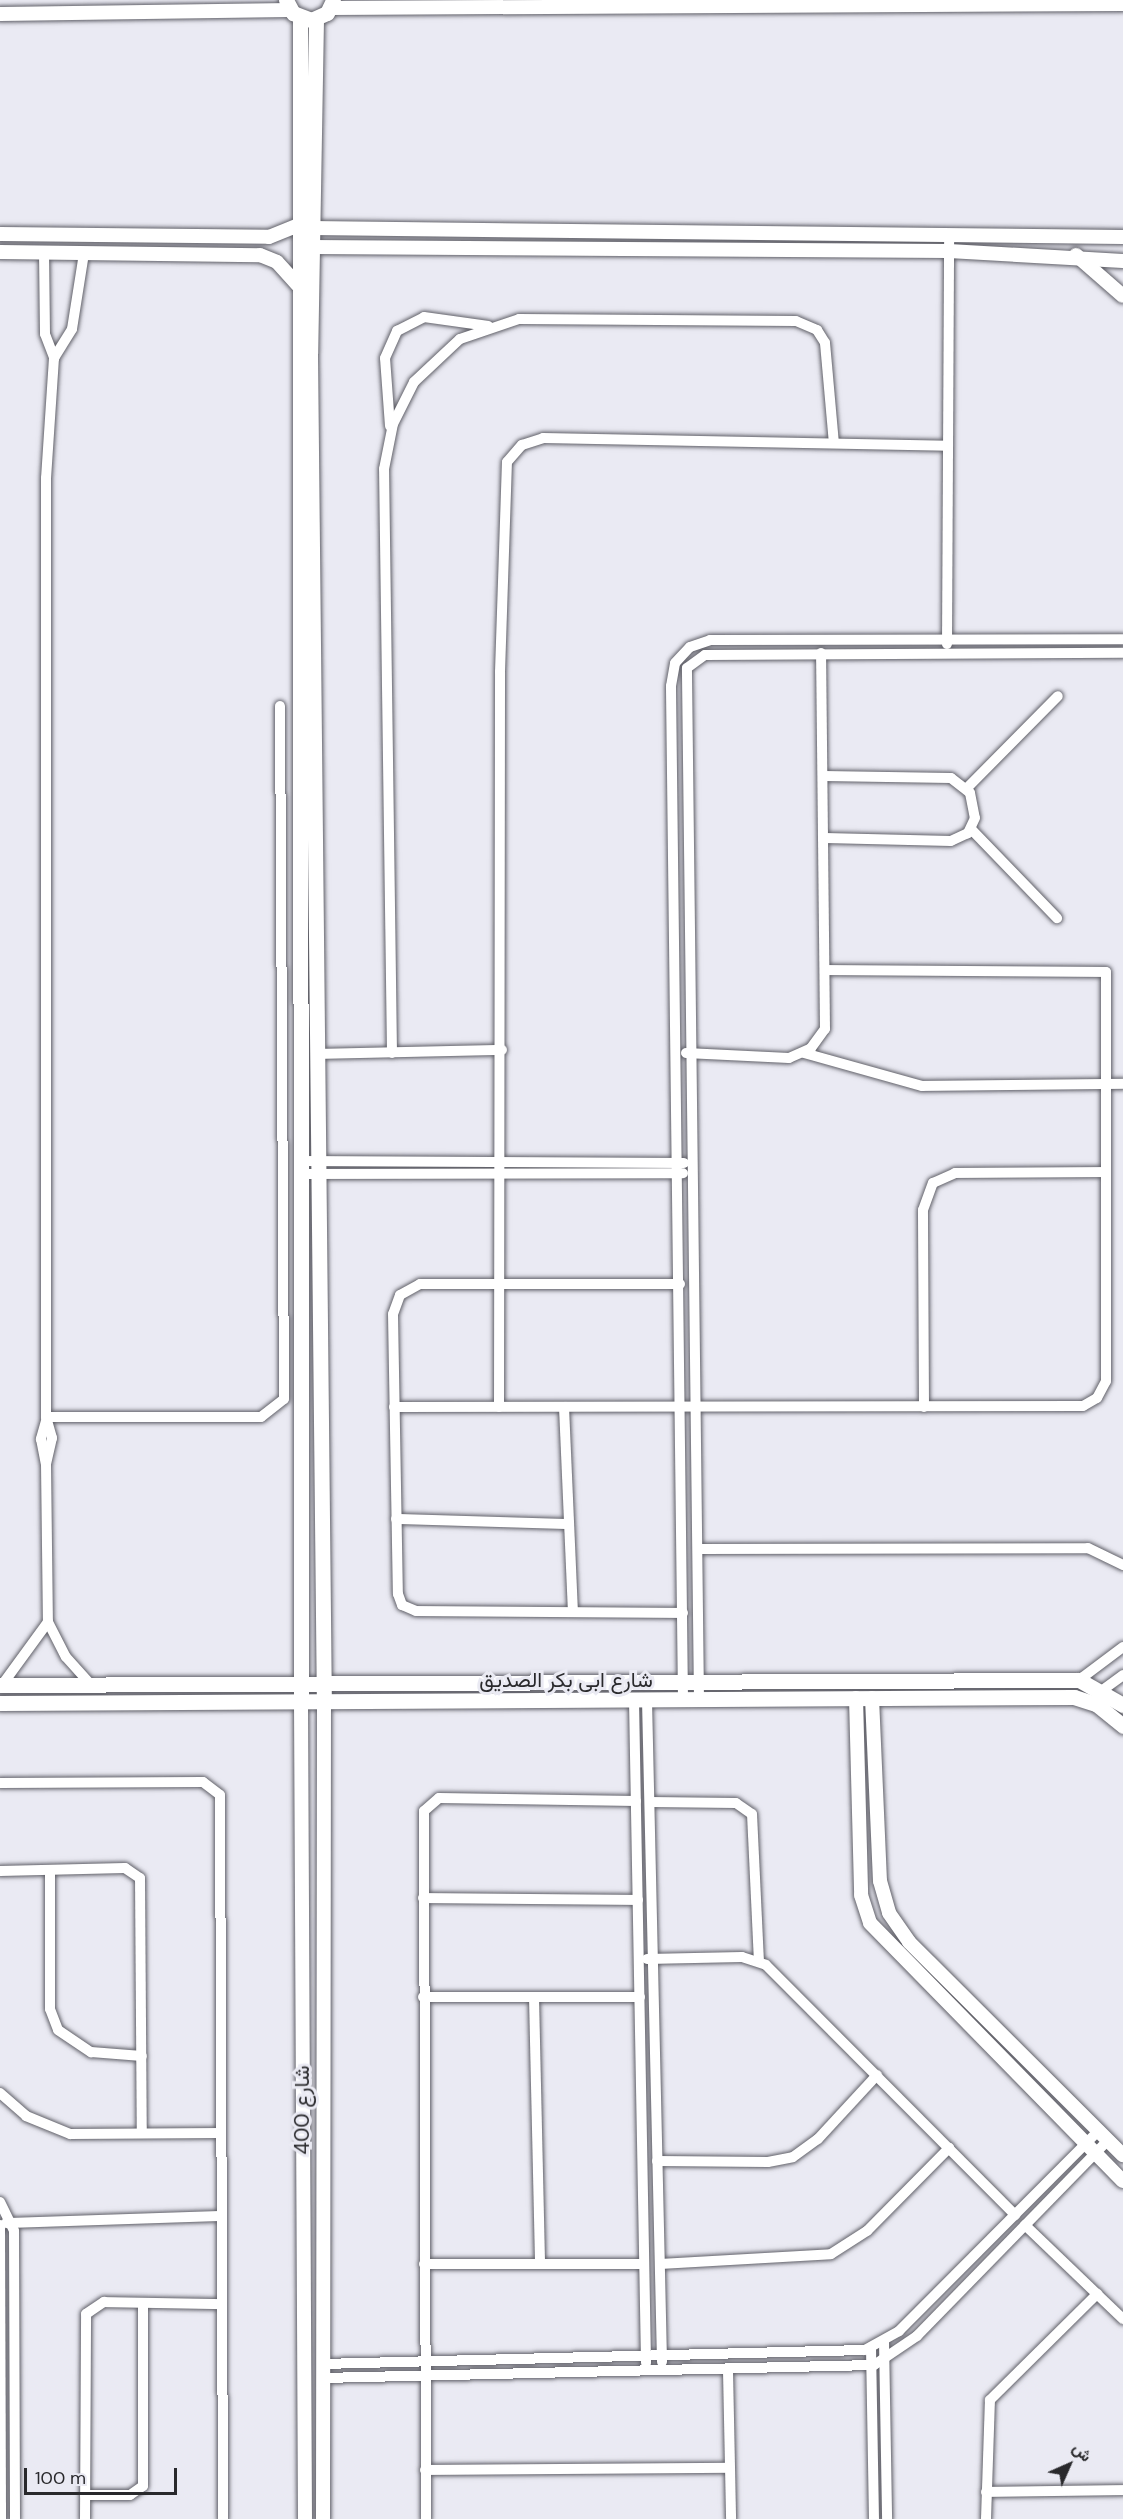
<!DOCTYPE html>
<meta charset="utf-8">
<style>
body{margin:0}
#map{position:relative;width:1123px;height:2519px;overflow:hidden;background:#eaeaf3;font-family:"DM Sans",Vazirmatn,sans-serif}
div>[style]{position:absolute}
.roads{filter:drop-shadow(0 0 2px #606068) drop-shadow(0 0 2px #606068)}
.minor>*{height:10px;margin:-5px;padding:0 5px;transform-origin:5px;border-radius:5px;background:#fff}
.tertiary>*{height:14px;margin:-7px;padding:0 7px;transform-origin:7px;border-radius:7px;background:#fff}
.secondary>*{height:15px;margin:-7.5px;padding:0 7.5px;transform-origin:7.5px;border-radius:7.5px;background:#fff}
span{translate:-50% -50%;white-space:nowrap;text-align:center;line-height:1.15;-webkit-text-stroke:6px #eaeaf3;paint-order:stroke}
.street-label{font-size:21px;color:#29292c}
.north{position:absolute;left:1039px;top:2435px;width:60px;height:60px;-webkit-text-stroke:4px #eaeaf3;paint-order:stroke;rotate:45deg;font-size:16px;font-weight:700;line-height:24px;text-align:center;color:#29292c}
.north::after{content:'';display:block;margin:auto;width:21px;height:27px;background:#29292c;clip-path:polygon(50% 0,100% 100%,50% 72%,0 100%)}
.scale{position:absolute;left:24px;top:2468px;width:153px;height:27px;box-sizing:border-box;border:3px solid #29292c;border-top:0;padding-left:8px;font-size:18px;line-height:21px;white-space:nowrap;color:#29292c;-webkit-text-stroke:4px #eaeaf3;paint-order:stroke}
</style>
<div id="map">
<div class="roads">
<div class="minor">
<div style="left:44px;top:252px;width:82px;rotate:89.3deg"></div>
<div style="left:45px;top:334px;width:26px;rotate:69deg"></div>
<div style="left:54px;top:358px;width:120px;rotate:93.8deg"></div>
<div style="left:46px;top:478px;width:939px;rotate:90deg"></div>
<div style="left:46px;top:1417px;width:22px;rotate:74deg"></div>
<div style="left:52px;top:1438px;width:27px;rotate:103deg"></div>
<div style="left:54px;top:358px;width:34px;rotate:-58deg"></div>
<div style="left:72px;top:329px;width:77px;rotate:-81deg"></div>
<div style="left:390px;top:426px;width:68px;rotate:-94.2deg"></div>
<div style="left:385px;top:358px;width:30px;rotate:-66deg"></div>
<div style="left:397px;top:331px;width:30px;rotate:-27deg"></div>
<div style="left:424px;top:317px;width:65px;rotate:8deg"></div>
<div style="left:947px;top:644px;width:407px;rotate:-89.7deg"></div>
<div style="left:824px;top:776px;width:127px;rotate:0.9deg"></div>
<div style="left:951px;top:778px;width:24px;rotate:38deg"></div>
<div style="left:970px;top:793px;width:25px;rotate:79deg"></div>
<div style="left:975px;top:818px;width:17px;rotate:115deg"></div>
<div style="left:968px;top:833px;width:19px;rotate:155deg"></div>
<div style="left:951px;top:841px;width:126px;rotate:-178.6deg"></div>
<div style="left:967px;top:788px;width:129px;rotate:-45.3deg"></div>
<div style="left:971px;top:829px;width:124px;rotate:46deg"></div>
<div style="left:392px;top:1053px;width:584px;rotate:-90.78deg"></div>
<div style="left:384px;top:469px;width:46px;rotate:-78.7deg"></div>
<div style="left:393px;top:424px;width:47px;rotate:-63.4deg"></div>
<div style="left:414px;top:382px;width:63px;rotate:-43.1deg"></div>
<div style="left:460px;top:339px;width:62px;rotate:-18.7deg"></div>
<div style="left:519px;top:319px;width:277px;rotate:0.4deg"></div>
<div style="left:796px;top:321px;width:23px;rotate:23deg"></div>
<div style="left:817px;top:330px;width:15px;rotate:58deg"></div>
<div style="left:825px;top:343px;width:100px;rotate:84.9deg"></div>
<div style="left:686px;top:1053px;width:103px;rotate:2.8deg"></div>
<div style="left:789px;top:1058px;width:24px;rotate:-24deg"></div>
<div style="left:811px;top:1048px;width:24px;rotate:-54deg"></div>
<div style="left:825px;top:1029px;width:376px;rotate:-90.6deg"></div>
<div style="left:804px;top:1053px;width:123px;rotate:15.6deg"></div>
<div style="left:922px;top:1086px;width:201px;rotate:-0.6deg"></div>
<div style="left:320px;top:1054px;width:182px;rotate:-1.3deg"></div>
<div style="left:300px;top:1161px;width:384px;rotate:0.3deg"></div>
<div style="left:300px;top:1174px;width:383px;rotate:-0.1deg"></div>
<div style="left:680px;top:1284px;width:260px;rotate:180deg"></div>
<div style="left:420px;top:1284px;width:23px;rotate:151deg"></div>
<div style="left:400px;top:1295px;width:20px;rotate:110deg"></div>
<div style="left:393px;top:1314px;width:280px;rotate:89deg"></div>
<div style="left:398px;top:1594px;width:12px;rotate:70deg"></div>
<div style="left:402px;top:1605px;width:15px;rotate:23deg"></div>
<div style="left:416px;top:1611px;width:267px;rotate:0.4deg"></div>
<div style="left:394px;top:1407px;width:689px;rotate:-0.08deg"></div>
<div style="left:1083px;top:1406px;width:16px;rotate:-30deg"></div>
<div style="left:1097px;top:1398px;width:19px;rotate:-62deg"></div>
<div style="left:1106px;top:1381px;width:409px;rotate:-90deg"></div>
<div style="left:1106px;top:972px;width:280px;rotate:-179.6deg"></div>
<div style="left:499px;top:1407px;width:735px;rotate:-89.92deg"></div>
<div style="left:500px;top:672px;width:210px;rotate:-88.1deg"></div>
<div style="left:507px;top:462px;width:23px;rotate:-49deg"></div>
<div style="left:522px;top:445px;width:22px;rotate:-18deg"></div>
<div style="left:543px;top:438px;width:405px;rotate:1.1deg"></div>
<div style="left:564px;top:1407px;width:205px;rotate:87.5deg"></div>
<div style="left:924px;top:1407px;width:197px;rotate:-90.3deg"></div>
<div style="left:923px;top:1210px;width:29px;rotate:-70deg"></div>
<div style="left:933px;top:1183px;width:24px;rotate:-24deg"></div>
<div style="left:955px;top:1173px;width:151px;rotate:-0.4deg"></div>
<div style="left:46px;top:1417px;width:215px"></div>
<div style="left:261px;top:1417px;width:29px;rotate:-38deg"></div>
<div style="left:284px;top:1399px;width:693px;rotate:-90.33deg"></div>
<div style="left:46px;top:1421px;width:19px;rotate:106deg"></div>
<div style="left:41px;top:1439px;width:25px;rotate:79deg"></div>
<div style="left:46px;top:1464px;width:158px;rotate:89.3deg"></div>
<div style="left:48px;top:1622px;width:39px;rotate:63deg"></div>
<div style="left:66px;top:1657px;width:38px;rotate:48deg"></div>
<div style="left:396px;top:1519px;width:173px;rotate:1.7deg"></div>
<div style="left:698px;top:1549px;width:390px;rotate:-0.1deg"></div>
<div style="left:1088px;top:1548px;width:39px;rotate:26deg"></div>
<div style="left:1079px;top:1680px;width:55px;rotate:-36.9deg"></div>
<div style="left:2px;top:1685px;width:78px;rotate:-53.9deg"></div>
<div style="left:1104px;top:1689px;width:24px;rotate:-36deg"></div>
<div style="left:634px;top:1700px;width:663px;rotate:88.96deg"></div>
<div style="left:647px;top:1700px;width:662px;rotate:88.7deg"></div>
<div style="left:683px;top:1700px;width:1014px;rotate:-90.68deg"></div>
<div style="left:671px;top:686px;width:23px;rotate:-80deg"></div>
<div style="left:675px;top:663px;width:22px;rotate:-47deg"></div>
<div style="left:690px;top:647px;width:21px;rotate:-19deg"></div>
<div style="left:710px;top:640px;width:413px;rotate:-0.1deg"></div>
<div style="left:699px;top:1700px;width:1032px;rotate:-90.67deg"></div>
<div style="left:687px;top:668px;width:22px;rotate:-36deg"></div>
<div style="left:705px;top:655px;width:418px;rotate:-0.3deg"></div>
<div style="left:0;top:1783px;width:203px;rotate:-0.3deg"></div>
<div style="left:203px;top:1782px;width:21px;rotate:37deg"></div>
<div style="left:220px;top:1795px;width:724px;rotate:89.76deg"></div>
<div style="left:650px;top:1802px;width:86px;rotate:0.7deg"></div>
<div style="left:736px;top:1803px;width:19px;rotate:35deg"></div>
<div style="left:752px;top:1814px;width:147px;rotate:87.3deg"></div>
<div style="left:50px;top:1870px;width:139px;rotate:90deg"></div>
<div style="left:50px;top:2009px;width:22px;rotate:69deg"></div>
<div style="left:58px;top:2030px;width:40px;rotate:34deg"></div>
<div style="left:91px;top:2052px;width:51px;rotate:4.5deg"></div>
<div style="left:0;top:1871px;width:125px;rotate:-1.4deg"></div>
<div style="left:125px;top:1868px;width:18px;rotate:34deg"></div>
<div style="left:140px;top:1878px;width:255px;rotate:89.6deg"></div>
<div style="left:423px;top:1898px;width:215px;rotate:0.5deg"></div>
<div style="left:647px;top:1959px;width:95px;rotate:-1.2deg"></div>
<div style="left:742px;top:1957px;width:25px;rotate:18deg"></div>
<div style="left:766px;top:1965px;width:353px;rotate:45.1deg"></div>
<div style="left:423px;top:1997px;width:217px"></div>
<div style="left:534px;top:1997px;width:267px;rotate:88.7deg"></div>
<div style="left:0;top:2093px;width:35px;rotate:41deg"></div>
<div style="left:26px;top:2116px;width:48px;rotate:22.2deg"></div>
<div style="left:70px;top:2134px;width:151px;rotate:-0.4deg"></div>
<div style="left:657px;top:2161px;width:111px;rotate:0.5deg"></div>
<div style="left:768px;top:2162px;width:25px;rotate:-11deg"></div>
<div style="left:793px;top:2157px;width:31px;rotate:-36deg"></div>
<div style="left:818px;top:2139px;width:87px;rotate:-47.3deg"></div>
<div style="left:0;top:2202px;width:32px;rotate:64deg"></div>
<div style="left:14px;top:2231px;width:288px;rotate:89.8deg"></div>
<div style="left:6px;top:2223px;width:216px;rotate:-1.9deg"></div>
<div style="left:0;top:2225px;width:294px;rotate:89.8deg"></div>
<div style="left:1025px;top:2225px;width:136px;rotate:43.8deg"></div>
<div style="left:424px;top:2264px;width:220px"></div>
<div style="left:660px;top:2264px;width:171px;rotate:-3.3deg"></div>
<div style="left:831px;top:2254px;width:43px;rotate:-32.6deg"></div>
<div style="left:867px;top:2231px;width:117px;rotate:-45.3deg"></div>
<div style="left:884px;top:2341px;width:178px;rotate:89deg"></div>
<div style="left:871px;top:2348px;width:171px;rotate:89deg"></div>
<div style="left:322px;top:2364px;width:543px;rotate:-1.48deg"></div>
<div style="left:865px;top:2350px;width:39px;rotate:-29deg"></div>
<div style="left:899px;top:2331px;width:284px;rotate:-45.1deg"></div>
<div style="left:728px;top:2371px;width:148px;rotate:88.8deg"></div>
<div style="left:322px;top:2378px;width:552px;rotate:-1.35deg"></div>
<div style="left:874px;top:2365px;width:52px;rotate:-34deg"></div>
<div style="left:917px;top:2336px;width:274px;rotate:-45.7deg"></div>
<div style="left:425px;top:2470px;width:305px;rotate:-0.4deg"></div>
<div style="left:986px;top:2492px;width:137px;rotate:-0.8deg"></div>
<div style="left:85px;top:2495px;width:45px"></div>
<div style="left:130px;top:2495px;width:16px;rotate:-35deg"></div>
<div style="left:143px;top:2486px;width:183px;rotate:-90deg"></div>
<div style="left:85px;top:2519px;width:205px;rotate:-89.7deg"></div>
<div style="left:86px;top:2314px;width:22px;rotate:-34deg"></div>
<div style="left:104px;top:2302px;width:118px;rotate:1deg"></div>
<div style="left:426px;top:2519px;width:708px;rotate:-90.16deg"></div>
<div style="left:424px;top:1811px;width:20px;rotate:-41deg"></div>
<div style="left:439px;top:1798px;width:197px;rotate:0.9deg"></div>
<div style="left:986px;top:2519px;width:119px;rotate:-88.1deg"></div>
<div style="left:990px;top:2400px;width:151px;rotate:-44.7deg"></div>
</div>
<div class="tertiary">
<div style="left:330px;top:8px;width:793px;rotate:-0.29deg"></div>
<div style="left:0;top:14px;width:290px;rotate:-0.8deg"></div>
<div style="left:311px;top:228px;width:812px;rotate:0.64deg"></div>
<div style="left:0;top:234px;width:269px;rotate:0.6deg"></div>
<div style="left:269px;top:237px;width:32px;rotate:-22deg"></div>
<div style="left:311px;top:247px;width:638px;rotate:0.36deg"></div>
<div style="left:949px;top:251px;width:174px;rotate:3.3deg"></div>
<div style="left:0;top:252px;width:260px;rotate:0.7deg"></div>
<div style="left:260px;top:255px;width:18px;rotate:22deg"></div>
<div style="left:277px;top:262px;width:31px;rotate:48deg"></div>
<div style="left:1076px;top:255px;width:62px;rotate:41.1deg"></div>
<div style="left:856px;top:1698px;width:197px;rotate:88.5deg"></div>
<div style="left:861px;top:1895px;width:29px;rotate:72deg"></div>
<div style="left:870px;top:1923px;width:361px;rotate:45.6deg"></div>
<div style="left:872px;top:1698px;width:183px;rotate:87.5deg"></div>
<div style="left:880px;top:1881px;width:33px;rotate:74deg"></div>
<div style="left:889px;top:1913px;width:35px;rotate:55deg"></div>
<div style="left:909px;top:1942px;width:302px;rotate:44.9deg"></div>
<div style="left:301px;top:1702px;width:817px;rotate:89.72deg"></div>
<div style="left:323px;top:2519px;width:817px;rotate:-89.93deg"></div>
</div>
<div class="secondary">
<div style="left:286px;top:0;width:15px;rotate:62deg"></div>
<div style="left:293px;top:13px;width:19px;rotate:21deg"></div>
<div style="left:311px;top:20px;width:17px;rotate:-24deg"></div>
<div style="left:327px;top:13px;width:14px;rotate:-65deg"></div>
<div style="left:300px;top:18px;width:1684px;rotate:89.97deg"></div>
<div style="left:316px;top:19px;width:334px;rotate:91deg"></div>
<div style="left:310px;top:353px;width:1349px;rotate:89.41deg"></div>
<div style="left:0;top:1685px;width:1079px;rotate:-0.27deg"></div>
<div style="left:1079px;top:1680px;width:51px;rotate:29.6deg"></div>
<div style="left:0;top:1703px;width:1074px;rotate:-0.32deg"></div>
<div style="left:1074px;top:1697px;width:23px;rotate:18deg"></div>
<div style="left:1096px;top:1704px;width:35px;rotate:39deg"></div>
</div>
</div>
<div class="street-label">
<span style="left:566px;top:1680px">شارع ابى بكر الصديق</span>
<span style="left:302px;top:2110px;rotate:-90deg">شارع 400</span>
</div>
<div class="north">ش</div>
<div class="scale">100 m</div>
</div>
